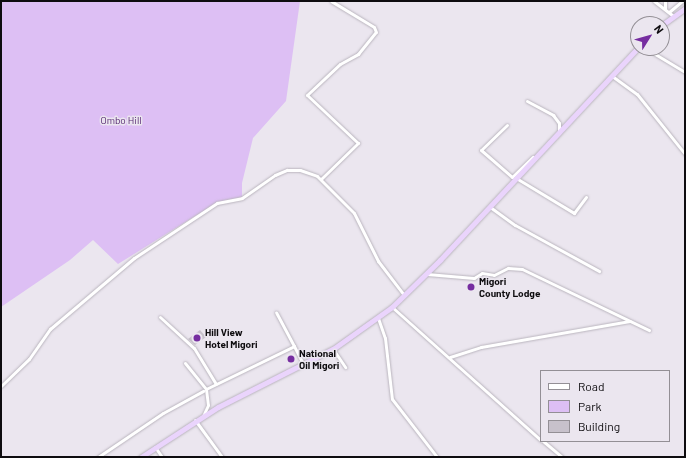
<!DOCTYPE html>
<style>
body{margin:0}
#map{position:relative;width:686px;height:458px;overflow:hidden;background:#ebe6ef;font-family:Barlow,sans-serif}
div>[style]{position:absolute}
.green>*{inset:0;background:#ddbff4}
.building>*{inset:0;background:#c7c1cb}
.roads{filter:drop-shadow(0 0 1px #bab5be) drop-shadow(0 0 1px #bab5be)}
.minor>*{height:3px;margin:-1.5px;padding:0 1.5px;transform-origin:1.5px;border-radius:1.5px;background:#fff}
.trunk>*{height:5px;margin:-2.5px;padding:0 2.5px;transform-origin:2.5px;border-radius:2.5px;background:#ead4fc}
.dots>*{width:11px;height:11px;translate:-50% -50%;box-sizing:border-box;border:2px solid #ebe6ef;border-radius:50%}
span{translate:-50% -50%;white-space:nowrap;text-align:center;line-height:1.15;-webkit-text-stroke:3px #ebe6ef;paint-order:stroke}
.park-label{font-size:10px;color:#552772}
.poi-label{font-size:10px;color:#0e0c0f;font-weight:700}
.left{translate:0 -50%;text-align:left}
.frame{position:absolute;inset:0;border:2px solid #0e0c0f;pointer-events:none}
.legend{position:absolute;left:540px;top:370px;width:130px;height:72px;box-sizing:border-box;background:#ebe6ef;border:1px solid #938f95;margin:0;padding:5px 7px;list-style:none;font-size:12px;color:#0e0c0f}
.legend li{display:flex;align-items:center;gap:8px;height:20px}
.legend b{width:20px;border:1px solid #938f95}
.north{position:absolute;left:630px;top:16px;width:40px;height:40px;box-sizing:border-box;background:#ebe6ef;border:1px solid #938f95;border-radius:50%;rotate:53deg;font-size:11px;font-weight:700;line-height:16px;text-align:center;color:#0e0c0f}
.north::after{content:'';display:block;margin:auto;width:14px;height:18px;background:#762da0;clip-path:polygon(50% 0,100% 100%,50% 72%,0 100%)}
</style>
<div id="map">
<div class="green">
<div style="clip-path:polygon(1px 1px,300px 1px,286px 101px,253px 138px,242px 183px,242px 198px,226px 201px,195px 216px,118px 264px,93px 240px,70px 260px,1px 307px)"></div>
</div>
<div class="building">
<div style="clip-path:polygon(200px 330px,206px 337px,195px 345px,188px 339px)"></div>
</div>
<div class="roads">
<div class="minor">
<div style="left:654px;top:1px;width:24px;rotate:38deg"></div>
<div style="left:665px;top:1px;width:8px;rotate:90deg"></div>
<div style="left:669px;top:12px;width:17px;rotate:-40deg"></div>
<div style="left:645px;top:48px;width:47px;rotate:31deg"></div>
<div style="left:612px;top:76px;width:31px;rotate:36deg"></div>
<div style="left:637px;top:94px;width:77px;rotate:51.3deg"></div>
<div style="left:527px;top:101px;width:30px;rotate:28deg"></div>
<div style="left:553px;top:115px;width:10px;rotate:53deg"></div>
<div style="left:559px;top:123px;width:8px;rotate:90deg"></div>
<div style="left:507px;top:125px;width:36px;rotate:136deg"></div>
<div style="left:481px;top:150px;width:41px;rotate:41.1deg"></div>
<div style="left:512px;top:177px;width:29px;rotate:-44deg"></div>
<div style="left:516px;top:178px;width:68px;rotate:31.1deg"></div>
<div style="left:574px;top:213px;width:20px;rotate:-53deg"></div>
<div style="left:321px;top:179px;width:52px;rotate:-44.2deg"></div>
<div style="left:358px;top:143px;width:70px;rotate:-136.7deg"></div>
<div style="left:307px;top:95px;width:45px;rotate:-43.2deg"></div>
<div style="left:340px;top:64px;width:21px;rotate:-29deg"></div>
<div style="left:358px;top:54px;width:28px;rotate:-51deg"></div>
<div style="left:376px;top:32px;width:5px;rotate:-112deg"></div>
<div style="left:374px;top:27px;width:50px;rotate:-148.8deg"></div>
<div style="left:490px;top:207px;width:31px;rotate:36deg"></div>
<div style="left:515px;top:225px;width:96px;rotate:28.7deg"></div>
<div style="left:427px;top:274px;width:47px;rotate:4.9deg"></div>
<div style="left:474px;top:278px;width:9px;rotate:-32deg"></div>
<div style="left:482px;top:273px;width:12px;rotate:9deg"></div>
<div style="left:494px;top:275px;width:16px;rotate:-27deg"></div>
<div style="left:508px;top:268px;width:14px;rotate:4deg"></div>
<div style="left:522px;top:269px;width:141px;rotate:25.7deg"></div>
<div style="left:392px;top:307px;width:200px;rotate:41.8deg"></div>
<div style="left:160px;top:317px;width:46px;rotate:42.4deg"></div>
<div style="left:194px;top:348px;width:42px;rotate:58.6deg"></div>
<div style="left:378px;top:318px;width:21px;rotate:71deg"></div>
<div style="left:385px;top:338px;width:61px;rotate:83.5deg"></div>
<div style="left:392px;top:399px;width:73px;rotate:52.2deg"></div>
<div style="left:294px;top:346px;width:20px;rotate:63deg"></div>
<div style="left:333px;top:349px;width:22px;rotate:56deg"></div>
<div style="left:450px;top:357px;width:33px;rotate:-18deg"></div>
<div style="left:481px;top:347px;width:151px;rotate:-9.9deg"></div>
<div style="left:185px;top:363px;width:33px;rotate:51deg"></div>
<div style="left:206px;top:389px;width:16px;rotate:83deg"></div>
<div style="left:208px;top:405px;width:12px;rotate:114deg"></div>
<div style="left:1px;top:386px;width:39px;rotate:-44deg"></div>
<div style="left:29px;top:359px;width:37px;rotate:-55deg"></div>
<div style="left:50px;top:329px;width:110px;rotate:-40.2deg"></div>
<div style="left:134px;top:258px;width:100px;rotate:-33.5deg"></div>
<div style="left:217px;top:203px;width:25px;rotate:-11deg"></div>
<div style="left:242px;top:198px;width:40px;rotate:-34.9deg"></div>
<div style="left:275px;top:175px;width:13px;rotate:-23deg"></div>
<div style="left:287px;top:170px;width:13px"></div>
<div style="left:300px;top:170px;width:18px;rotate:19deg"></div>
<div style="left:317px;top:176px;width:52px;rotate:45deg"></div>
<div style="left:354px;top:213px;width:54px;rotate:63.4deg"></div>
<div style="left:378px;top:261px;width:43px;rotate:52.6deg"></div>
<div style="left:206px;top:389px;width:98px;rotate:-26deg"></div>
<div style="left:294px;top:346px;width:38px;rotate:-118deg"></div>
<div style="left:195px;top:420px;width:46px;rotate:53.9deg"></div>
<div style="left:543px;top:441px;width:25px;rotate:40deg"></div>
<div style="left:155px;top:447px;width:12px;rotate:55deg"></div>
<div style="left:98px;top:457px;width:78px;rotate:-34.1deg"></div>
<div style="left:163px;top:413px;width:46px;rotate:-28.8deg"></div>
</div>
<div class="trunk">
<div style="left:662px;top:25px;width:29px;rotate:-36deg"></div>
<div style="left:141px;top:457px;width:92px;rotate:-33deg"></div>
<div style="left:218px;top:407px;width:129px;rotate:-26.8deg"></div>
<div style="left:333px;top:349px;width:72px;rotate:-35.4deg"></div>
<div style="left:392px;top:307px;width:67px;rotate:-44.4deg"></div>
<div style="left:440px;top:260px;width:290px;rotate:-47deg"></div>
</div>
</div>
<div class="dots">
<div style="left:471px;top:287px;background:#762da0"></div>
<div style="left:197px;top:338px;background:#762da0"></div>
<div style="left:291px;top:359px;background:#762da0"></div>
</div>
<div class="park-label">
<span style="left:121px;top:121px">Ombo Hill</span>
</div>
<div class="poi-label">
<span class="left" style="left:479px;top:287px">Migori<br>County Lodge</span>
<span class="left" style="left:205px;top:338px">Hill View<br>Hotel Migori</span>
<span class="left" style="left:299px;top:359px">National<br>Oil Migori</span>
</div>
<div class="frame"></div>
<ul class="legend">
<li><b style="height:5px;background:#fff"></b>Road</li>
<li><b style="height:11px;background:#ddbff4"></b>Park</li>
<li><b style="height:11px;background:#c7c1cb"></b>Building</li>
</ul>
<div class="north">N</div>
</div>
